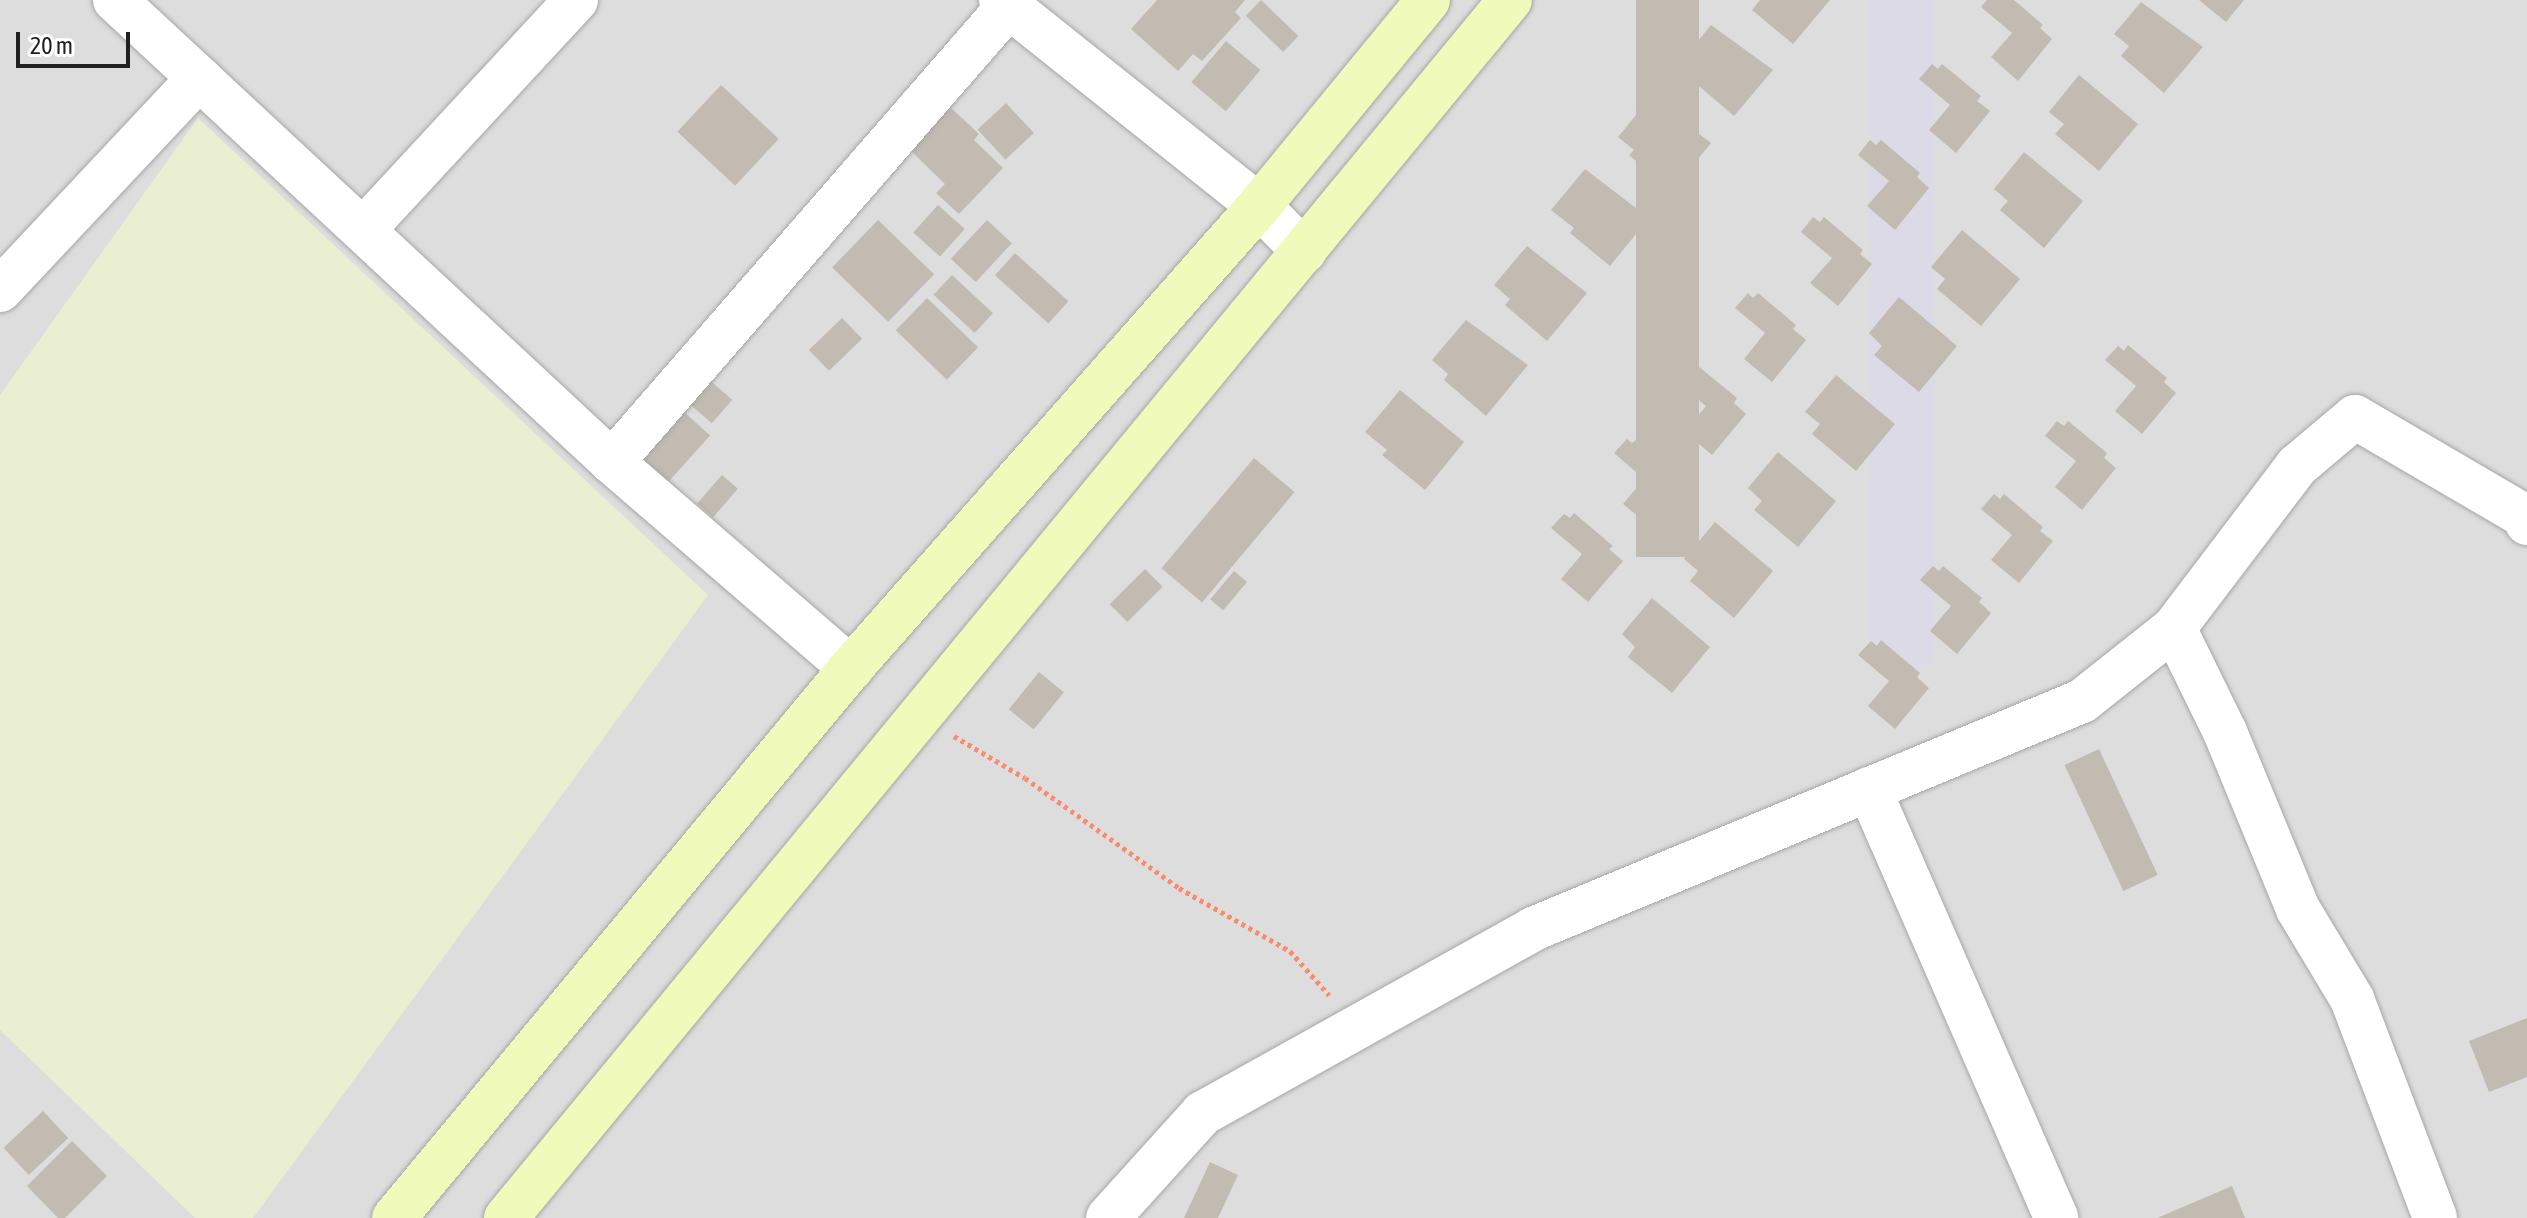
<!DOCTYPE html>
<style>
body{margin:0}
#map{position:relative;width:2527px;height:1218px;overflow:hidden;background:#f1eee6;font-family:"Asap Condensed",sans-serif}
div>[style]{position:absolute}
.residential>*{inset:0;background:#dedddd;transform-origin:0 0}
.farmland>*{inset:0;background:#eaefd2}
.plaza>*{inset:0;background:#dcdae6;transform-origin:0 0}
.building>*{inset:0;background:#c1bbb2;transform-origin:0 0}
.path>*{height:5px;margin-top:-2.5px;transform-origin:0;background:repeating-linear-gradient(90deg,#fb8b6d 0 4px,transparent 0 8px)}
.roads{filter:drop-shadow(0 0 2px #a7a7a7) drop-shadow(0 0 2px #a7a7a7)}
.street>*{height:44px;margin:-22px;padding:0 22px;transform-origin:22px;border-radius:22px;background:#fff}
.secondary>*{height:44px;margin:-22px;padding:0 22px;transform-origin:22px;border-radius:22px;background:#f0fabb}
span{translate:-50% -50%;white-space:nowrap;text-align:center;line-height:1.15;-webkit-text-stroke:6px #fff;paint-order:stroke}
.scale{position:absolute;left:16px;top:32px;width:114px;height:36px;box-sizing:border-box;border:4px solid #202020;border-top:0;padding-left:10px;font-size:24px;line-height:28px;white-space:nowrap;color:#202020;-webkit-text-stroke:6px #fff;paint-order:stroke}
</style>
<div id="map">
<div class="residential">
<div style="left:0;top:0;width:2527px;height:1218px"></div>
</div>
<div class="farmland">
<div style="clip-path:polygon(198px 118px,708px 595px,253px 1218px,195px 1218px,0 1030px,0 395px)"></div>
</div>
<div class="plaza">
<div style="left:1870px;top:0;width:64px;height:666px"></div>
</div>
<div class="building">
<div style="clip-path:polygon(1157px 0,1245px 0,1235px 12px,1241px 18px,1202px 61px,1193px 54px,1178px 71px,1131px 29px)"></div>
<div style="left:1261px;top:0;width:52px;height:22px;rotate:44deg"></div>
<div style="left:1636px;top:0;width:63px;height:557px"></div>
<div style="clip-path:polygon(1760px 0,1830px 0,1793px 44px,1752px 10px)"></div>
<div style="clip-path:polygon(1987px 0,2014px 0,2043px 25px,2040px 28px,2052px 39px,2018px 81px,1991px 57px,2012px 33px,1981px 7px)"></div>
<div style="clip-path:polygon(2199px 0,2244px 0,2226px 22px)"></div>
<div style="clip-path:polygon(2141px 2px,2203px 47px,2164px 93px,2121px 56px,2129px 46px,2114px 34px)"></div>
<div style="clip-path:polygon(1711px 25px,1773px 70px,1734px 116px,1692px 80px,1697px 75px,1681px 62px)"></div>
<div style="left:1226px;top:41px;width:45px;height:54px;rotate:40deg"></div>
<div style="clip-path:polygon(1932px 64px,1938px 69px,1942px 64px,1981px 96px,1977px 101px,1990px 111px,1956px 153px,1929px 130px,1950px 105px,1919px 79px)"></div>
<div style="clip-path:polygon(2079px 75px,2138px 124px,2099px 171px,2055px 134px,2064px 124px,2049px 112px)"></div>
<div style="left:721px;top:85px;width:79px;height:64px;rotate:43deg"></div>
<div style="clip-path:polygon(1651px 97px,1711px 143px,1672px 191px,1629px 155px,1634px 150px,1618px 137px)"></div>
<div style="left:1006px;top:103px;width:41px;height:39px;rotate:47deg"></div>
<div style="clip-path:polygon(948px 105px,979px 134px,974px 140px,1003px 168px,959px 214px,936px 193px,945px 184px,908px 148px)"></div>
<div style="clip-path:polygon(1870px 140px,1876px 145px,1881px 140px,1920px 173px,1917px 177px,1929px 188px,1895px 230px,1867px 206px,1889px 181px,1858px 155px)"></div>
<div style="clip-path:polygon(2024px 152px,2083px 201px,2044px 248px,2000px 210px,2008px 201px,1994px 189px)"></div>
<div style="clip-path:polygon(1585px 169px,1649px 218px,1610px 266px,1570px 233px,1574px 228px,1551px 210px)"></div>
<div style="left:938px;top:205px;width:36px;height:37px;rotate:42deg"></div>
<div style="clip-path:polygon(1813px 217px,1820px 222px,1824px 217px,1863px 250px,1860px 254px,1872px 264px,1838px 306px,1810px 283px,1832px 258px,1801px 232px)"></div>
<div style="left:878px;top:220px;width:78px;height:66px;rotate:44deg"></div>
<div style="left:987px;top:220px;width:34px;height:53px;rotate:43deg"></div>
<div style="clip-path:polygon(1962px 230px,2020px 279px,1981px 326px,1937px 289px,1945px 279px,1931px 267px)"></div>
<div style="clip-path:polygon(1527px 246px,1587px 293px,1547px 341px,1505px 305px,1510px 299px,1494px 285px)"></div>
<div style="left:1015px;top:253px;width:72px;height:30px;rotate:42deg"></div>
<div style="left:952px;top:275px;width:56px;height:27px;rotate:43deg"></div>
<div style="clip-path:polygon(1748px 293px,1753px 298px,1758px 293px,1796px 325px,1793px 329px,1806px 340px,1772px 382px,1744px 359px,1765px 333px,1735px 308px)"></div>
<div style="clip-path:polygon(1899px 297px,1957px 346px,1919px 392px,1874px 355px,1882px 346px,1869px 333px)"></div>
<div style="left:927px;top:298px;width:71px;height:45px;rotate:44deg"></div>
<div style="left:842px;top:318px;width:29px;height:46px;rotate:46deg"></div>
<div style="clip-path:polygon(1466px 320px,1528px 365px,1486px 416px,1444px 380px,1448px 374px,1432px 360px)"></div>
<div style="clip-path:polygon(2128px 345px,2167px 378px,2164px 382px,2176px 393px,2142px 434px,2115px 411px,2136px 386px,2105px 360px,2118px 346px,2124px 351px)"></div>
<div style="clip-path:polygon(1687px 366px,1694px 371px,1698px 366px,1737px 398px,1734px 403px,1746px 414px,1712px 455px,1685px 432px,1706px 406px,1675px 381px)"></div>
<div style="left:699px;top:371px;width:44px;height:31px;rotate:41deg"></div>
<div style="clip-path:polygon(1836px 375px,1895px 424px,1856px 471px,1812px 434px,1820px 424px,1805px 412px)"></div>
<div style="clip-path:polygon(1400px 390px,1464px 442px,1425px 490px,1382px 455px,1387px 450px,1365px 432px)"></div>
<div style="left:673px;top:402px;width:50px;height:64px;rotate:42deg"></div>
<div style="clip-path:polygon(2057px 421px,2064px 426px,2068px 421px,2107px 453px,2104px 458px,2116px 468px,2082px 510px,2055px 487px,2076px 461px,2045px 436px)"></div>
<div style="clip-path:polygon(1627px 439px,1632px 443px,1637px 439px,1675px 471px,1672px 475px,1685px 486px,1651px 527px,1623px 504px,1644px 479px,1614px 453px)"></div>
<div style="clip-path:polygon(1778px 452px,1836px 501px,1798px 547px,1754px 510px,1762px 501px,1748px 488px)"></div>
<div style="left:1254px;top:458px;width:53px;height:144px;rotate:40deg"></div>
<div style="left:722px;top:475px;width:21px;height:38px;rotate:41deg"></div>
<div style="clip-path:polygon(1994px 494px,2000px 499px,2004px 494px,2043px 527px,2040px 531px,2053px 541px,2019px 583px,1991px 560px,2012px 535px,1981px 509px)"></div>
<div style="clip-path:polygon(1574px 513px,1613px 546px,1609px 549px,1623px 561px,1588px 602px,1561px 579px,1582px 554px,1551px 528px,1564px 514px,1570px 518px)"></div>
<div style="clip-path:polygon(1715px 522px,1773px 571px,1734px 618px,1690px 581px,1698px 571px,1684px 559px)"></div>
<div style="clip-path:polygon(1933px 566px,1939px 571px,1943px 566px,1982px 598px,1979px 602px,1991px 613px,1957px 654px,1930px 631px,1951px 606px,1920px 580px)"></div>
<div style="left:1145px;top:569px;width:25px;height:50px;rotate:45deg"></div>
<div style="left:1234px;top:571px;width:17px;height:37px;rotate:40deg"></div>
<div style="clip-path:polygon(1652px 598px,1710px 647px,1672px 693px,1628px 657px,1635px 647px,1622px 634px)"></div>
<div style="clip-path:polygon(1881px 640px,1920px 673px,1917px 677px,1929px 688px,1895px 729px,1868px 706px,1889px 681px,1858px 655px,1871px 641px,1877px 646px)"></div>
<div style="left:1039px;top:672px;width:32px;height:48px;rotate:39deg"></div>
<div style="left:2099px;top:749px;width:139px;height:38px;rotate:65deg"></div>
<div style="clip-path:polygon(2527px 1018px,2527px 1077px,2489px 1092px,2469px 1041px)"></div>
<div style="left:43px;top:1111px;width:37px;height:54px;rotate:47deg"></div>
<div style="clip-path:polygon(72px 1141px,107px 1176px,65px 1218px,58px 1218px,27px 1186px)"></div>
<div style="clip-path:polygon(1210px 1162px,1238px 1175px,1218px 1218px,1184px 1218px)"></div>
<div style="clip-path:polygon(2232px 1186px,2245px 1218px,2157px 1218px)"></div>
</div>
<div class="path">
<div style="left:954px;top:736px;width:82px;rotate:30.6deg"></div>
<div style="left:1025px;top:778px;width:189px;rotate:35.5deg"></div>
<div style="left:1179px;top:888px;width:128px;rotate:29.6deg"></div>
<div style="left:1290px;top:951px;width:59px;rotate:48.4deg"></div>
</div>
<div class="roads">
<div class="street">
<div style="left:115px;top:0;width:679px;rotate:42.91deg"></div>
<div style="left:612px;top:462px;width:316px;rotate:40.8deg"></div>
<div style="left:1001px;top:0;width:330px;rotate:38.6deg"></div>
<div style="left:1259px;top:206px;width:64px;rotate:45deg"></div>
<div style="left:364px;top:229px;width:312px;rotate:-47.2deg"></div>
<div style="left:0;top:290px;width:291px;rotate:-46.8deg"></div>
<div style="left:612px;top:462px;width:603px;rotate:-48.97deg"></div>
<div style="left:2174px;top:628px;width:116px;rotate:63.9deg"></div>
<div style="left:2225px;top:732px;width:191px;rotate:67.6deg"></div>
<div style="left:2298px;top:909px;width:105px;rotate:59deg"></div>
<div style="left:2352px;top:999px;width:234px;rotate:69.2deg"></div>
<div style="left:1869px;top:789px;width:468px;rotate:66.4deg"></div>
<div style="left:1108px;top:1218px;width:142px;rotate:-47.9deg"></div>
<div style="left:1203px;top:1113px;width:378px;rotate:-29.1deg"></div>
<div style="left:1533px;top:929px;width:594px;rotate:-22.55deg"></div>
<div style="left:2082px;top:701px;width:117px;rotate:-38.4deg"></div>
<div style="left:2174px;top:628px;width:203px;rotate:-52.8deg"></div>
<div style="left:2297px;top:466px;width:76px;rotate:-40.2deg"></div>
<div style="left:2355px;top:417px;width:194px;rotate:30.3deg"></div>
<div style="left:2523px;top:515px;width:9px;rotate:63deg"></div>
</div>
<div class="secondary">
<div style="left:394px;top:1218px;width:715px;rotate:-50.28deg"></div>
<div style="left:851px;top:668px;width:616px;rotate:-48.55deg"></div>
<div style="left:1259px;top:206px;width:266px;rotate:-50.6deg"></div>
<div style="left:506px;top:1218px;width:1578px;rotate:-50.5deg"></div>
</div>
</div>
<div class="scale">20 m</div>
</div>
